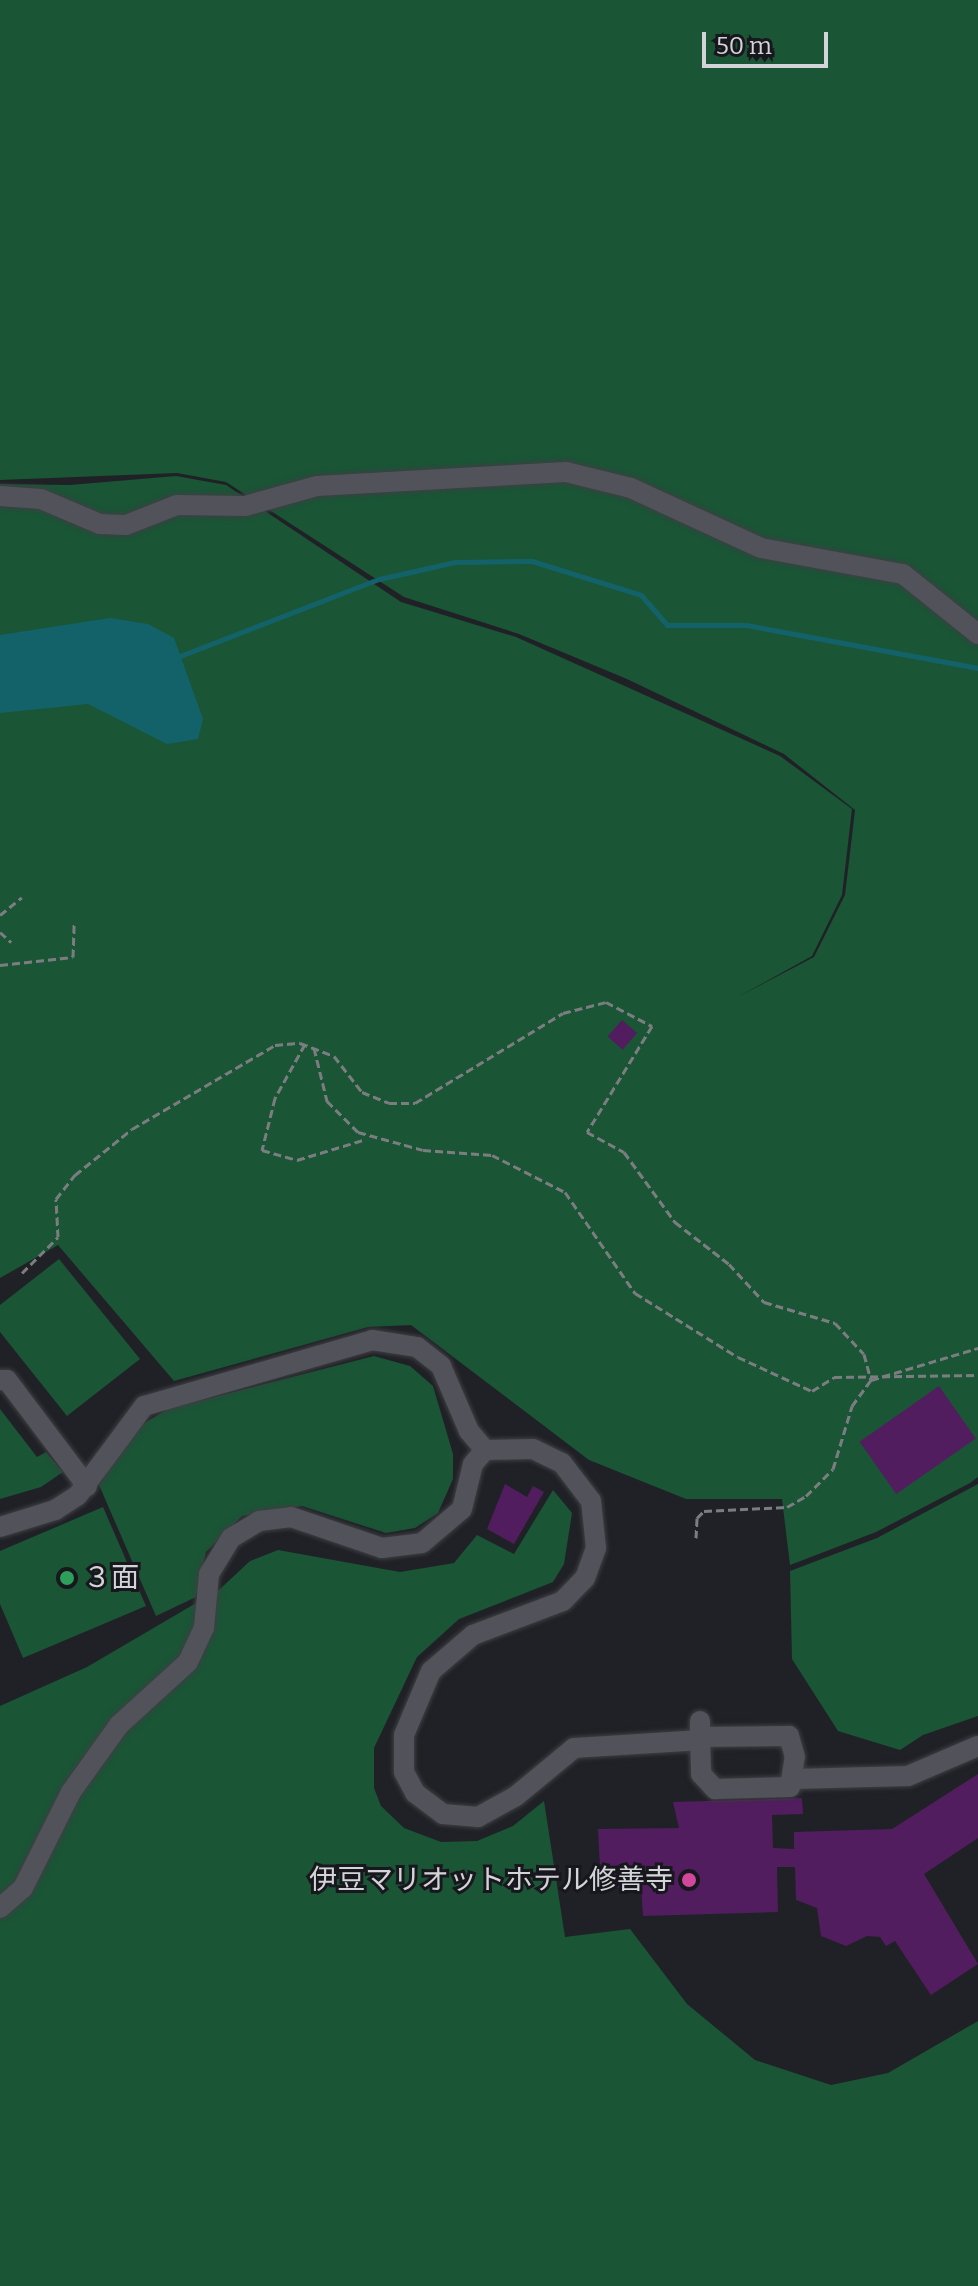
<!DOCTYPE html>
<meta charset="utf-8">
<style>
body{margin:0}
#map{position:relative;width:978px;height:2286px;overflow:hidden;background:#202126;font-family:Bitter,"Noto Sans JP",serif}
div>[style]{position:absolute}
.green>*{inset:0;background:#1a5536}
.water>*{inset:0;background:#13626a}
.stream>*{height:5px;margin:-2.5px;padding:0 2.5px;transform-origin:2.5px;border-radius:2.5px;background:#13626a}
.building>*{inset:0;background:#511d5e;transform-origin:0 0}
.path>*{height:3px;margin-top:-1.5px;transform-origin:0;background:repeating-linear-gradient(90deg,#7c7d81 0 8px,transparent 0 12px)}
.roads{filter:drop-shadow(0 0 2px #3e3f43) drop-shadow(0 0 2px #3e3f43)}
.minor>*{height:20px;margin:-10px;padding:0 10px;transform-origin:10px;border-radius:10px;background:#52535a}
.dots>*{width:22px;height:22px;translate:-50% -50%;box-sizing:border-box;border:4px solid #17171d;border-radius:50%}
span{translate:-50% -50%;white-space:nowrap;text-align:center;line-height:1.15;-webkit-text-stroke:6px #17171d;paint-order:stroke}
.poi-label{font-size:28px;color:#d3d4d8}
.left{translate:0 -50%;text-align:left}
.right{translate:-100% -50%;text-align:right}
.scale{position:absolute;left:702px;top:32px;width:126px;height:36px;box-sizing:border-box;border:4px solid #d3d4d8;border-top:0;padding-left:10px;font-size:24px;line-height:28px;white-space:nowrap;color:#d3d4d8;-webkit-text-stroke:6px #17171d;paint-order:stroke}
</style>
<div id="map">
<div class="green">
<div style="clip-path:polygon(0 0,978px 0,978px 1477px,970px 1483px,876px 1532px,790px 1565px,782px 1499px,686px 1499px,589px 1460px,411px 1325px,368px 1327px,174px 1381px,58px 1245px,0 1278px,0 484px,70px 485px,176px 476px,226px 485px,401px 602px,516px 637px,780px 756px,852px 809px,842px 895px,812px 956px,738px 997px,814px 957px,845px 895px,855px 810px,784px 754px,627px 679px,519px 634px,404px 597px,226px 482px,177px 473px,0 480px)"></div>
<div style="clip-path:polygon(59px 1259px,140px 1359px,67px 1416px,0 1332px,0 1305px)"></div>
<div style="clip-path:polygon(374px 1356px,410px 1366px,433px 1386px,453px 1454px,453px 1479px,438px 1513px,415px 1528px,386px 1533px,302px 1506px,242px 1516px,206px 1552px,196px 1597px,156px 1616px,99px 1485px,136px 1428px,168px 1409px)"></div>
<div style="clip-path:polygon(0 1409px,37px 1457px,46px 1452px,63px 1472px,41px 1487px,0 1499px)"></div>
<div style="clip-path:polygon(978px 1484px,978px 1716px,923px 1735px,900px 1750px,838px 1731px,792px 1659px,790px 1571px,877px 1538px)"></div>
<div style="clip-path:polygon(553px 1490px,572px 1513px,564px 1564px,553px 1582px,459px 1619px,417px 1657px,374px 1748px,374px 1788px,381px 1806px,404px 1828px,441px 1842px,477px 1841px,513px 1826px,544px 1801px,565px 1937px,630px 1929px,687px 2004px,755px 2060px,831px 2085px,888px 2073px,978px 2021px,978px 2286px,0 2286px,0 1706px,87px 1667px,220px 1589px,250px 1561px,278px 1550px,400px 1572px,454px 1563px,477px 1535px,514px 1554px)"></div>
<div style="clip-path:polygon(103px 1507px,146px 1606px,23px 1658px,0 1604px,0 1551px)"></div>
</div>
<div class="water">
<div style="clip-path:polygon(110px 618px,148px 624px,174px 638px,203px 719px,198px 739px,167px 744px,88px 704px,0 713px,0 635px)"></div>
</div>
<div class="stream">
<div style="left:180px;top:656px;width:213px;rotate:-21.2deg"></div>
<div style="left:379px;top:579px;width:78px;rotate:-12.6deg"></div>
<div style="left:455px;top:562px;width:77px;rotate:-0.7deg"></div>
<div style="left:532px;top:561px;width:114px;rotate:17.3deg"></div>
<div style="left:641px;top:595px;width:40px;rotate:49deg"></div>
<div style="left:667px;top:625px;width:79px"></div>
<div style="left:746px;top:625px;width:236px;rotate:10.5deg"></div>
</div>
<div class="building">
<div style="left:622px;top:1020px;width:20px;height:22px;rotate:41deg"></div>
<div style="left:939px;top:1386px;width:64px;height:97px;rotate:55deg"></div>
<div style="clip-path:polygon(505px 1484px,527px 1497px,533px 1486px,544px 1492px,514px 1544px,487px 1529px)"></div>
<div style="clip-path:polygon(978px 1774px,978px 1838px,924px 1874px,978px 1964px,931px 1995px,895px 1941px,886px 1946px,880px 1937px,867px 1936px,846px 1946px,821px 1936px,817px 1908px,796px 1900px,795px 1867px,777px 1867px,778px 1912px,643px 1916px,641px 1887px,601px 1888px,598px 1829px,679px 1828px,673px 1802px,802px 1798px,803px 1814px,772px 1815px,773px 1848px,794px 1849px,794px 1832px,892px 1829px)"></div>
</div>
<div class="path">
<div style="left:0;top:915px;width:28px;rotate:-39deg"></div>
<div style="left:0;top:932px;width:15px;rotate:42deg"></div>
<div style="left:0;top:965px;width:73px;rotate:-6.3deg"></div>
<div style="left:73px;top:957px;width:34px;rotate:-88deg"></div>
<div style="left:305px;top:1044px;width:62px;rotate:119.1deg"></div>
<div style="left:275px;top:1098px;width:54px;rotate:104deg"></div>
<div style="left:262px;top:1150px;width:36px;rotate:16deg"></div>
<div style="left:297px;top:1160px;width:72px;rotate:-16.9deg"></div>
<div style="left:314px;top:1048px;width:55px;rotate:76.2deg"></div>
<div style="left:327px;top:1101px;width:44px;rotate:45deg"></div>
<div style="left:358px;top:1132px;width:67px;rotate:15.5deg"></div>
<div style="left:423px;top:1150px;width:69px;rotate:4.1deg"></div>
<div style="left:492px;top:1155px;width:82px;rotate:26.9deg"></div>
<div style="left:565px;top:1192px;width:123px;rotate:55.3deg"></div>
<div style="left:635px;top:1293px;width:121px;rotate:31.9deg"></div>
<div style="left:738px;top:1357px;width:81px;rotate:24.7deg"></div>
<div style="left:812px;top:1391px;width:26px;rotate:-32deg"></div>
<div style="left:834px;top:1377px;width:144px;rotate:-0.8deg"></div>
<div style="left:22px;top:1273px;width:51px;rotate:-45deg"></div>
<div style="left:58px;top:1237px;width:38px;rotate:-93deg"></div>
<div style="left:56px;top:1199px;width:31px;rotate:-52deg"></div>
<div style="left:75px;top:1175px;width:73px;rotate:-38.9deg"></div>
<div style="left:132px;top:1129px;width:166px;rotate:-30.4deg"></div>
<div style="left:275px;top:1045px;width:25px;rotate:-5deg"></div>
<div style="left:300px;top:1043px;width:36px;rotate:21deg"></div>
<div style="left:334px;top:1056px;width:46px;rotate:52.1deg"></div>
<div style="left:362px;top:1092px;width:29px;rotate:22deg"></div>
<div style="left:389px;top:1103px;width:26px"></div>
<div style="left:415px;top:1103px;width:173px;rotate:-31.3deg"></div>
<div style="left:563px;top:1013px;width:44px;rotate:-14.3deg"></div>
<div style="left:606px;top:1002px;width:52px;rotate:27.6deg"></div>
<div style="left:652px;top:1026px;width:124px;rotate:121.5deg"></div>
<div style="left:587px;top:1132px;width:42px;rotate:28.4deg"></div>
<div style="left:624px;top:1152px;width:87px;rotate:53.9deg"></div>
<div style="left:675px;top:1222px;width:68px;rotate:37.9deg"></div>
<div style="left:729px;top:1264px;width:52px;rotate:47.4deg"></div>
<div style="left:764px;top:1302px;width:74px;rotate:16.5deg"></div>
<div style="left:835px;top:1323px;width:42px;rotate:46.9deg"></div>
<div style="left:864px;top:1354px;width:27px;rotate:75deg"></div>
<div style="left:696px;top:1538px;width:20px;rotate:-87deg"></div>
<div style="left:697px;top:1518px;width:10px;rotate:-45deg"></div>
<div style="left:704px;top:1511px;width:83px;rotate:-2.8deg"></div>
<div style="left:787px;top:1507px;width:22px;rotate:-30deg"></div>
<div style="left:806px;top:1496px;width:38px;rotate:-45deg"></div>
<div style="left:833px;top:1469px;width:66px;rotate:-73.2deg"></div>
<div style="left:852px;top:1406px;width:32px;rotate:-54deg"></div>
<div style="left:871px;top:1380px;width:112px;rotate:-16.7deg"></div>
</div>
<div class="roads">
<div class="minor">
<div style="left:0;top:496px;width:41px;rotate:4.2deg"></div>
<div style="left:41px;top:499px;width:64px;rotate:23deg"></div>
<div style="left:100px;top:524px;width:26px;rotate:2deg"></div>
<div style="left:126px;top:525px;width:55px;rotate:-21.4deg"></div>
<div style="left:177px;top:505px;width:68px;rotate:0.8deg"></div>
<div style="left:245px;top:506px;width:75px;rotate:-15.5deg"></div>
<div style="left:317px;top:486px;width:249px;rotate:-3.2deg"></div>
<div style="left:566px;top:472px;width:67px;rotate:13.8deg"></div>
<div style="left:631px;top:488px;width:143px;rotate:24.8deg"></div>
<div style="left:761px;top:548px;width:144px;rotate:10.4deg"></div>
<div style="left:903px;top:574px;width:96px;rotate:38.7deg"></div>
<div style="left:0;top:1380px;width:7px"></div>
<div style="left:7px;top:1380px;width:133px;rotate:53deg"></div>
<div style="left:0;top:1527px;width:58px;rotate:-17.2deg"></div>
<div style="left:55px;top:1510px;width:27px;rotate:-33deg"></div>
<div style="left:78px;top:1495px;width:111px;rotate:-53.4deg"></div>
<div style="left:144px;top:1406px;width:237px;rotate:-16.1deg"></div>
<div style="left:372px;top:1340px;width:46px;rotate:8.8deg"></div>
<div style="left:417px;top:1347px;width:31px;rotate:38deg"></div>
<div style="left:441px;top:1366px;width:71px;rotate:66.7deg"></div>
<div style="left:469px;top:1431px;width:25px;rotate:50deg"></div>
<div style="left:700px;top:1721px;width:19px;rotate:90deg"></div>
<div style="left:700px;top:1740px;width:34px;rotate:88deg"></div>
<div style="left:701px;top:1774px;width:21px;rotate:47deg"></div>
<div style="left:715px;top:1789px;width:75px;rotate:-1.5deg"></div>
<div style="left:790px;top:1787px;width:30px;rotate:-81deg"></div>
<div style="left:795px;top:1757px;width:22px;rotate:-106deg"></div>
<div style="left:789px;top:1736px;width:89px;rotate:179.4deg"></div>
<div style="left:793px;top:1779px;width:115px;rotate:-1.5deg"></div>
<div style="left:908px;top:1776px;width:76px;rotate:-23.2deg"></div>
<div style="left:0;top:1908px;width:30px;rotate:-41deg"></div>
<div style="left:23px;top:1888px;width:107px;rotate:-63.4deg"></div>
<div style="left:71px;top:1792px;width:82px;rotate:-54.4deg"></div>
<div style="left:119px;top:1725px;width:93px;rotate:-42.4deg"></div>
<div style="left:188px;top:1662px;width:38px;rotate:-65deg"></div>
<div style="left:204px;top:1628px;width:54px;rotate:-84.7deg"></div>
<div style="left:209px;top:1574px;width:42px;rotate:-58.6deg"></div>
<div style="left:231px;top:1538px;width:33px;rotate:-31deg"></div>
<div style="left:259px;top:1521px;width:32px;rotate:-7deg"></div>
<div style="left:291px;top:1517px;width:96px;rotate:18.8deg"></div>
<div style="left:382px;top:1548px;width:40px;rotate:-7.1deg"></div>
<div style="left:422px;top:1543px;width:52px;rotate:-40.4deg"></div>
<div style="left:462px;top:1509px;width:46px;rotate:-76.3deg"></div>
<div style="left:473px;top:1464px;width:18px;rotate:-49deg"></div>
<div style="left:485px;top:1450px;width:48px;rotate:-1.2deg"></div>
<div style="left:533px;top:1449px;width:32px;rotate:26deg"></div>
<div style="left:562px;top:1463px;width:48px;rotate:52.7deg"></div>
<div style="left:591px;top:1501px;width:47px;rotate:83.9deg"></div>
<div style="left:596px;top:1548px;width:32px;rotate:110deg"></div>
<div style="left:585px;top:1578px;width:32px;rotate:134deg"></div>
<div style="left:563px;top:1601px;width:96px;rotate:159.3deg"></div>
<div style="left:473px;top:1635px;width:55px;rotate:139.4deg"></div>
<div style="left:431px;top:1671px;width:69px;rotate:112.9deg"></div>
<div style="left:404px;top:1735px;width:37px;rotate:90deg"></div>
<div style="left:404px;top:1772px;width:24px;rotate:62deg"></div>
<div style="left:415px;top:1793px;width:35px;rotate:37deg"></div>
<div style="left:443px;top:1814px;width:35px;rotate:5deg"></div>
<div style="left:478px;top:1817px;width:43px;rotate:-28.9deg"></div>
<div style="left:516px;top:1796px;width:75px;rotate:-39.6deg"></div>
<div style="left:574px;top:1748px;width:126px;rotate:-3.6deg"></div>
</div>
</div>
<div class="dots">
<div style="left:67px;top:1578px;background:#2e9e5b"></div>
<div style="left:689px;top:1880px;background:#d1479c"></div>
</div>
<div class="poi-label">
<span class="left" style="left:83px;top:1578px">３面</span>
<span class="right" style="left:673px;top:1880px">伊豆マリオットホテル修善寺</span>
</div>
<div class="scale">50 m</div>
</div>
